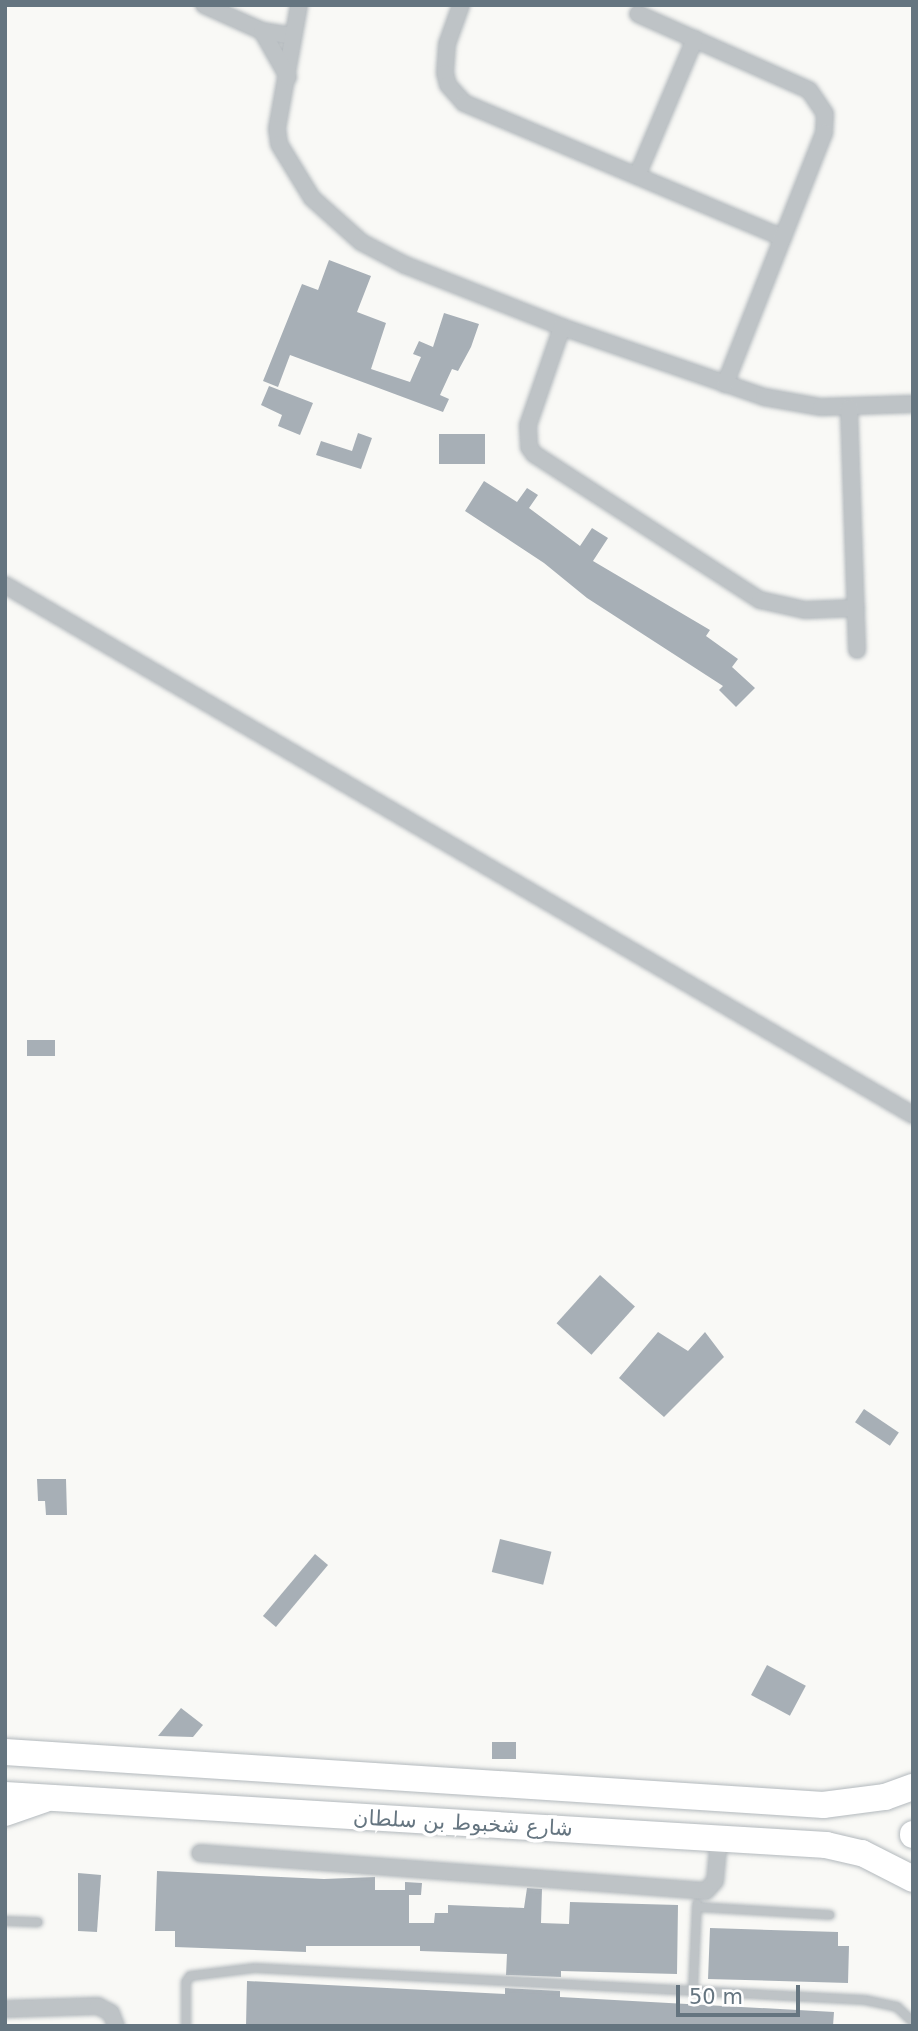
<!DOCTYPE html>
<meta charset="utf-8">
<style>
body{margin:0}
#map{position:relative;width:918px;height:2031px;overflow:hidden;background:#f9f9f6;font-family:"DejaVu Sans",Cairo,sans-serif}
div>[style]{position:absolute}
.building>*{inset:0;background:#a7afb6;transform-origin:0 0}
.roads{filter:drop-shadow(0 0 2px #b3b9bd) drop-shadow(0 0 2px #b3b9bd)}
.lane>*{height:8px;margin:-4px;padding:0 4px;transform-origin:4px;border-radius:4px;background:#bec3c6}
.street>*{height:16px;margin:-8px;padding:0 8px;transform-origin:8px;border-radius:8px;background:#bec3c6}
.secondary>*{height:23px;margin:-11.5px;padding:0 11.5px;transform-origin:11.5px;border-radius:11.5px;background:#fff}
.primary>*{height:26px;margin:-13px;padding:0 13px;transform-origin:13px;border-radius:13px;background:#fff}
span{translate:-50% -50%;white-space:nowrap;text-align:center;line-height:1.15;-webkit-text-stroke:7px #fff;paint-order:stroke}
.street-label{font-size:21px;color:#657580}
.frame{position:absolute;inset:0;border:7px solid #657580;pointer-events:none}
.scale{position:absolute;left:676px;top:1985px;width:124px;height:32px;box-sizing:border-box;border:4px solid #657580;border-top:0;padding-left:9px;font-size:21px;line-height:24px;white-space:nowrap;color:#657580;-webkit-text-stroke:5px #fff;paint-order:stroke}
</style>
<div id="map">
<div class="building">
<div style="clip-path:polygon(329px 260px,371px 276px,357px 312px,386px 323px,371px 369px,410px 382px,421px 357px,413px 354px,419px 341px,433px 347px,444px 313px,479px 324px,471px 347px,458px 371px,452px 369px,440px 395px,449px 399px,443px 412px,290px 355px,278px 387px,263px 381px,302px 284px,318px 290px)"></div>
<div style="clip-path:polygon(269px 386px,313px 403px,300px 435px,278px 426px,282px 415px,261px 405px)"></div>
<div style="clip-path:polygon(358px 433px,372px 438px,361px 469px,316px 455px,321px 441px,352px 451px)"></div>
<div style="left:439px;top:434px;width:46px;height:30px"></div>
<div style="clip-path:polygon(484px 481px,517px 502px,527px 488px,538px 495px,529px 508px,580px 546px,592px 528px,608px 538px,593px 561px,710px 630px,706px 636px,738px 659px,732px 667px,755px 688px,736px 707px,719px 690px,723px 686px,587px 598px,544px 563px,465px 511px)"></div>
<div style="left:27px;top:1040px;width:28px;height:16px"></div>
<div style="left:600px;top:1275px;width:47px;height:65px;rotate:42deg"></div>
<div style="clip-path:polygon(658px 1332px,688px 1351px,705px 1332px,724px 1357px,664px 1417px,619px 1378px)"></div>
<div style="left:864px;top:1409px;width:42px;height:16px;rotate:34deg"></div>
<div style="clip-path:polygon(37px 1479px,66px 1479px,67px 1515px,46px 1515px,45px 1501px,38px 1501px)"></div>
<div style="left:500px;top:1539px;width:53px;height:34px;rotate:14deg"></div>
<div style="left:315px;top:1554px;width:17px;height:81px;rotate:40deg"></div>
<div style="left:767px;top:1665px;width:44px;height:34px;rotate:28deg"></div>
<div style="clip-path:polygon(181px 1708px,203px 1725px,193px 1737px,158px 1736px)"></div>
<div style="left:492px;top:1742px;width:24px;height:17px"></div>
<div style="clip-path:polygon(157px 1871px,324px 1879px,375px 1877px,375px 1890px,405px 1890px,405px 1882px,422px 1883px,421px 1895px,409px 1895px,409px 1923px,434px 1923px,435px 1913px,448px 1913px,448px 1905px,524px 1908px,527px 1888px,542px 1889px,541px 1923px,569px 1924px,570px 1902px,678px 1905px,677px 1974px,561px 1971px,561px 1977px,506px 1975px,507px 1954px,420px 1951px,420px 1946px,306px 1946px,306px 1952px,175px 1947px,175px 1931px,155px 1931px)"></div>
<div style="clip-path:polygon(78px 1873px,101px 1875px,97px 1932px,78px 1931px)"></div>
<div style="clip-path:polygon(710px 1928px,838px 1932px,838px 1946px,849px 1946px,848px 1983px,708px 1979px)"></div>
<div style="clip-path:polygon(247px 1981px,505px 1994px,505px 1988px,560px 1991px,560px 1997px,834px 2012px,833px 2026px,246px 2026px)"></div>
</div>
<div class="roads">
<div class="lane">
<div style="left:697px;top:1907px;width:133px;rotate:3.4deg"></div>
<div style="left:5px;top:1921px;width:33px;rotate:2deg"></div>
<div style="left:693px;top:1991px;width:87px;rotate:-87.4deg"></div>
<div style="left:186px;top:2026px;width:44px;rotate:-90deg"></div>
<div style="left:186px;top:1982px;width:7px;rotate:-56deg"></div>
<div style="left:190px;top:1976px;width:65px;rotate:-7deg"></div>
<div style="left:255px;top:1968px;width:611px;rotate:3deg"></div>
<div style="left:865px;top:2000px;width:33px;rotate:12deg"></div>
<div style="left:897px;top:2007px;width:22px;rotate:43deg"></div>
</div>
<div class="street">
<div style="left:204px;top:5px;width:64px;rotate:24.1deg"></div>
<div style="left:262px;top:31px;width:31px;rotate:9deg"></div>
<div style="left:299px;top:5px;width:126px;rotate:100.1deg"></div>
<div style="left:277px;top:129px;width:15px;rotate:82deg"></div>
<div style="left:279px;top:144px;width:63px;rotate:58.6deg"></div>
<div style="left:312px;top:198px;width:66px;rotate:41.9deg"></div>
<div style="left:361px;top:242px;width:50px;rotate:27.6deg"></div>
<div style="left:405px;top:265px;width:169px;rotate:21.5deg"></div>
<div style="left:562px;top:327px;width:214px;rotate:19.1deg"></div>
<div style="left:764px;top:397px;width:58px;rotate:10deg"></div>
<div style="left:821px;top:407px;width:92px;rotate:-1.9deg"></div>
<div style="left:461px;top:5px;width:41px;rotate:109.7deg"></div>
<div style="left:447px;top:44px;width:29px;rotate:94deg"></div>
<div style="left:445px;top:73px;width:12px;rotate:76deg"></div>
<div style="left:448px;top:85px;width:24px;rotate:48deg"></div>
<div style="left:464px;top:103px;width:346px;rotate:22.9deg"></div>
<div style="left:638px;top:14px;width:187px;rotate:24deg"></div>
<div style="left:809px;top:90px;width:29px;rotate:56deg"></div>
<div style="left:825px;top:114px;width:19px;rotate:93deg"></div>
<div style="left:824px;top:133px;width:270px;rotate:111.5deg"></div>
<div style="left:262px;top:31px;width:53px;rotate:60.5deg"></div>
<div style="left:637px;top:176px;width:149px;rotate:-67.1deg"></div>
<div style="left:562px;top:327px;width:104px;rotate:109.1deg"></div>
<div style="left:528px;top:425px;width:22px;rotate:87deg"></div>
<div style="left:529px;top:447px;width:9px;rotate:54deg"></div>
<div style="left:534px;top:454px;width:269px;rotate:32.9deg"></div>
<div style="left:760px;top:600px;width:46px;rotate:12.5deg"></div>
<div style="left:805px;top:610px;width:51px;rotate:-2.2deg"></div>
<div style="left:849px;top:408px;width:242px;rotate:88.1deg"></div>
<div style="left:5px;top:585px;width:1051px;rotate:30.27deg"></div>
<div style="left:200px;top:1853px;width:507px;rotate:4.29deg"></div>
<div style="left:706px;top:1891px;width:13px;rotate:-48deg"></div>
<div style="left:715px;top:1881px;width:43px;rotate:-84.7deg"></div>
<div style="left:5px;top:2009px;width:93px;rotate:-1.8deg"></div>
<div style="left:98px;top:2006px;width:15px;rotate:28deg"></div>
<div style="left:111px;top:2013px;width:14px;rotate:69deg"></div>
</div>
<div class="secondary">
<div style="left:5px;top:1814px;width:42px;rotate:-19.3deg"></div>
</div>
<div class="primary">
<div style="left:5px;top:1752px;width:820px;rotate:3.71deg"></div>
<div style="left:823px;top:1805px;width:63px;rotate:-7.4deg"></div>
<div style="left:885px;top:1797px;width:30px;rotate:-20deg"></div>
<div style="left:5px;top:1795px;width:823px;rotate:3.49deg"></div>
<div style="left:826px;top:1845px;width:37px;rotate:13deg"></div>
<div style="left:862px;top:1853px;width:57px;rotate:27deg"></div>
<div style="left:913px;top:1834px;width:1px;rotate:90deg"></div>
</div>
</div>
<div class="street-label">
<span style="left:463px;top:1823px;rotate:3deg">شارع شخبوط بن سلطان</span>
</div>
<div class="frame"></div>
<div class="scale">50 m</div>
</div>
